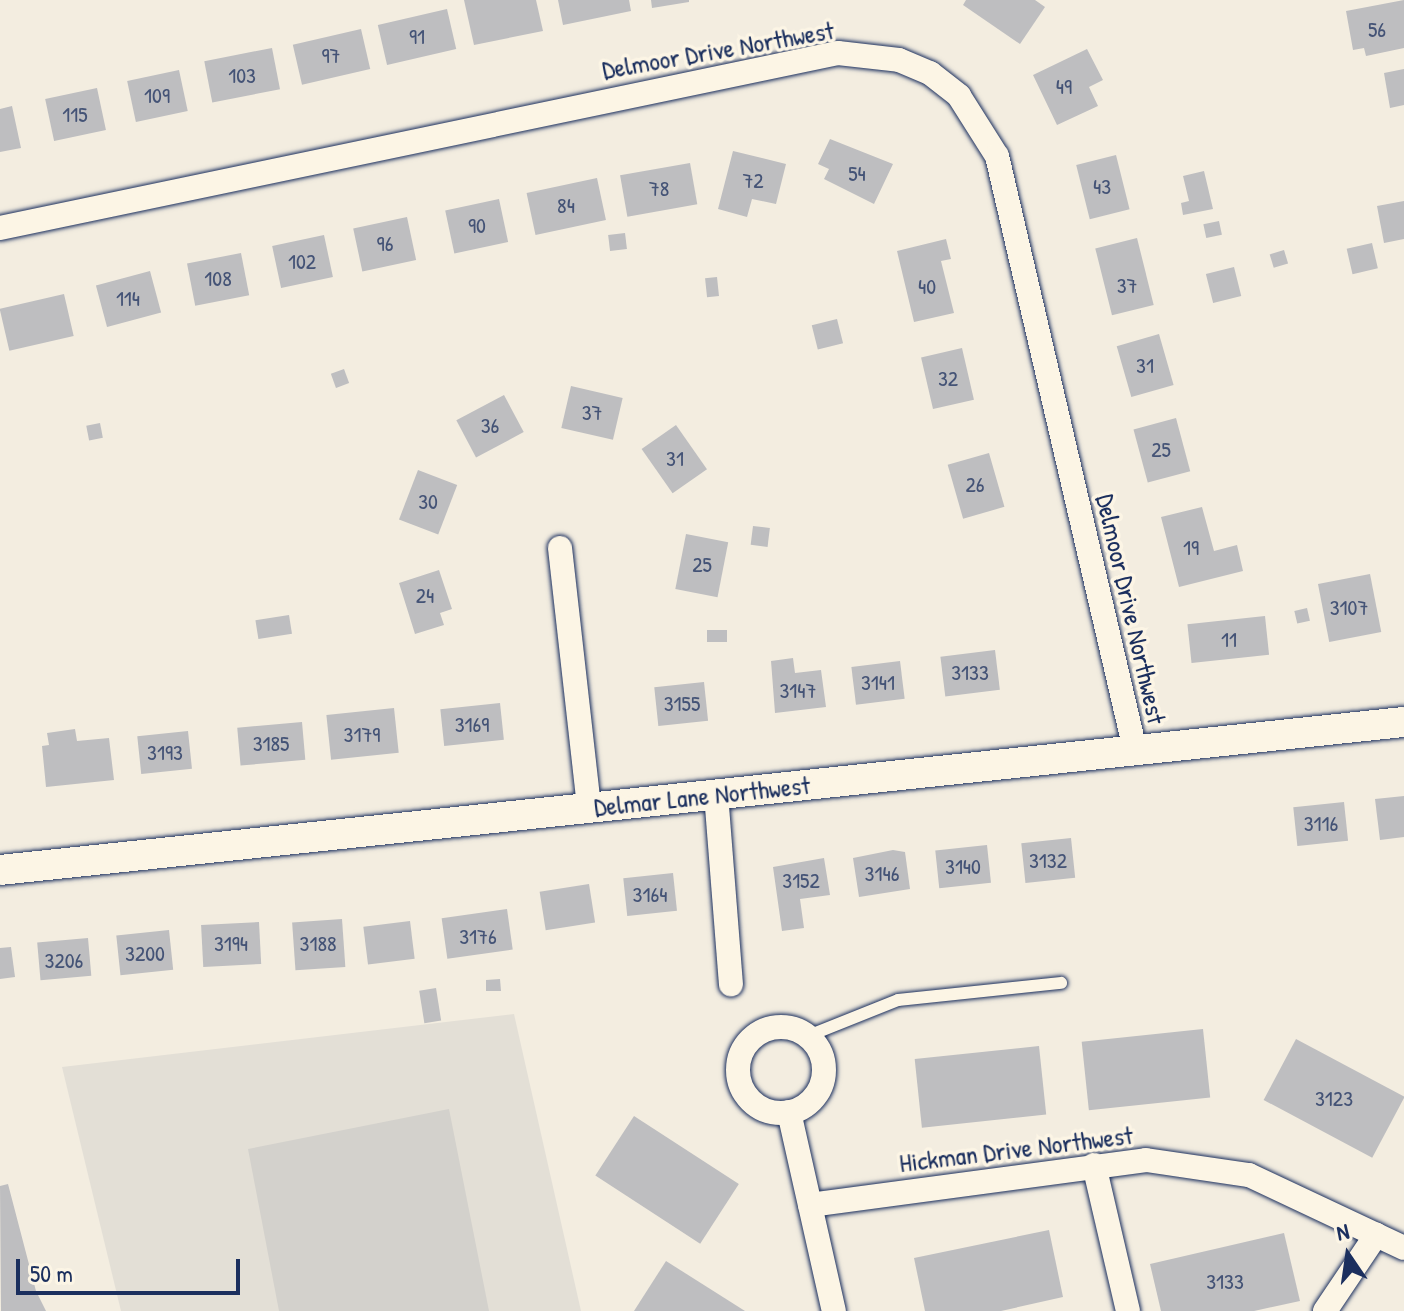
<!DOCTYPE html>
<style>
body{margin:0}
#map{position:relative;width:1404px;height:1311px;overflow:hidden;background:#f3ede0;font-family:"Patrick Hand",sans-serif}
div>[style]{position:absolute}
.built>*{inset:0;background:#e3dfd6}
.green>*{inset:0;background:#d3d1cc}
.building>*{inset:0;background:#bebec0;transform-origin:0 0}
.roads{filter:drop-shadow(0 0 2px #1b2f5e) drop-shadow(0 0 2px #1b2f5e)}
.service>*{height:12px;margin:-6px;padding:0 6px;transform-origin:6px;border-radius:6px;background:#fcf5e5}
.minor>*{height:24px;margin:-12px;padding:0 12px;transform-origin:12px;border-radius:12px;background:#fcf5e5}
.minor>.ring{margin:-12px;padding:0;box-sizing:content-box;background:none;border:24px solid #fcf5e5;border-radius:50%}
.tertiary>*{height:30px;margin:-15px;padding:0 15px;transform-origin:15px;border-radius:15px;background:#fcf5e5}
span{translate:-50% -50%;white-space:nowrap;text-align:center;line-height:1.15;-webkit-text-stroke:7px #fcf5e5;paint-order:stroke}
.number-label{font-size:22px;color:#445376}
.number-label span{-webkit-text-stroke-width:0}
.street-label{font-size:26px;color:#1b2f5e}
.north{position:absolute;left:1308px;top:1215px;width:80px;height:80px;-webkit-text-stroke:6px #fcf5e5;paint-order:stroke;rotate:347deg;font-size:22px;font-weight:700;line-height:32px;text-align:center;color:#1b2f5e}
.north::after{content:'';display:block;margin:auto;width:28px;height:36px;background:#1b2f5e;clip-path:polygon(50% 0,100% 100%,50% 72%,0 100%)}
.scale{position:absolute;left:16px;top:1259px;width:224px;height:36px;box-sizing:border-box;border:4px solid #1b2f5e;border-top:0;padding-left:10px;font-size:24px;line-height:28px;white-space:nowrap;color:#1b2f5e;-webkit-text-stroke:6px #fcf5e5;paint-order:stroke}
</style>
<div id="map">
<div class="built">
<div style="clip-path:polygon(514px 1014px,581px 1311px,121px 1311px,62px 1067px)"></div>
</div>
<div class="green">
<div style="clip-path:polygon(449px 1109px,489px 1311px,279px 1311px,248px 1149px)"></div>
</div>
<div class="building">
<div style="clip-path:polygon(464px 0,536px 0,543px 31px,474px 45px)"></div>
<div style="clip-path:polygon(558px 0,629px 0,631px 11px,563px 25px)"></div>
<div style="clip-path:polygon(651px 0,689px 0,689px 2px,652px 8px)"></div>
<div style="clip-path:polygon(966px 0,1035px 0,1045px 7px,1020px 44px,963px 5px)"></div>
<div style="clip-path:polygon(1404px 0,1404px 48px,1366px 56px,1364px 48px,1353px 50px,1346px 11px)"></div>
<div style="left:447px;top:9px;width:41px;height:71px;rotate:77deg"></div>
<div style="left:361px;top:29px;width:41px;height:70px;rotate:77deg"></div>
<div style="left:272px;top:48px;width:42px;height:69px;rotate:79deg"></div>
<div style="clip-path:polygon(1087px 49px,1103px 80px,1089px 87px,1098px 106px,1057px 125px,1033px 75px)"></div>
<div style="clip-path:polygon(1404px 69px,1404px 105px,1390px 108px,1384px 73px)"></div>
<div style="left:179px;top:70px;width:42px;height:53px;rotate:78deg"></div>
<div style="left:97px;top:88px;width:43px;height:53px;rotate:78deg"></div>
<div style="clip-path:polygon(12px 106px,21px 148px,0 152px,0 109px)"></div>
<div style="clip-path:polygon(830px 139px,893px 164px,874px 204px,824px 179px,829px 169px,818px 164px)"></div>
<div style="clip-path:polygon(733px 151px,786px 164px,776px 204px,752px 199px,747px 217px,718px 209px)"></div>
<div style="left:1116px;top:155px;width:56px;height:41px;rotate:76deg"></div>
<div style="left:690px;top:163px;width:42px;height:71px;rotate:80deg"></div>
<div style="clip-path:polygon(1204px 171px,1213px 209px,1183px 215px,1181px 203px,1189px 201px,1183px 176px)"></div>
<div style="left:597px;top:178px;width:43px;height:72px;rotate:78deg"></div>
<div style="left:499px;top:199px;width:44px;height:55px;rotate:78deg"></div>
<div style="clip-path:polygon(1404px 201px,1404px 239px,1384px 243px,1377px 206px)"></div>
<div style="left:407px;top:217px;width:44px;height:55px;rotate:78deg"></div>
<div style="left:1219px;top:221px;width:14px;height:16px;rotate:78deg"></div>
<div style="left:625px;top:233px;width:16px;height:17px;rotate:83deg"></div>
<div style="left:324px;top:235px;width:43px;height:53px;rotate:78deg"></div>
<div style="left:1137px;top:238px;width:69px;height:43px;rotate:76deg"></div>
<div style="clip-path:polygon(946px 239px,951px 259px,941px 261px,954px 313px,914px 322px,897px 251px)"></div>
<div style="left:1372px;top:243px;width:26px;height:26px;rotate:77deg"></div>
<div style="left:1284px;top:250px;width:14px;height:15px;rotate:73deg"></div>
<div style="left:241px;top:253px;width:43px;height:55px;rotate:79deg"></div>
<div style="left:1234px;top:267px;width:30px;height:29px;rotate:76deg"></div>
<div style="left:150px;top:271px;width:43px;height:56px;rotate:75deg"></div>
<div style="left:717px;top:277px;width:19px;height:12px;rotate:84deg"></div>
<div style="left:64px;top:294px;width:43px;height:66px;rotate:77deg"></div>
<div style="left:837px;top:319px;width:25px;height:26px;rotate:76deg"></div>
<div style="left:1159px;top:334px;width:53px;height:44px;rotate:74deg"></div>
<div style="left:962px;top:348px;width:53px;height:42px;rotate:77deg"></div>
<div style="left:344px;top:369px;width:15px;height:14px;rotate:70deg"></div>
<div style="left:571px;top:386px;width:53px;height:43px;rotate:13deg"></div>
<div style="left:504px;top:395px;width:42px;height:54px;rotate:62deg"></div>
<div style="left:1176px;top:418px;width:55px;height:44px;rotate:75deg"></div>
<div style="left:100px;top:423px;width:15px;height:14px;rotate:79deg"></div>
<div style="left:676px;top:425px;width:54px;height:42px;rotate:55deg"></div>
<div style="left:989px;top:453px;width:56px;height:43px;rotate:74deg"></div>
<div style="left:418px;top:470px;width:42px;height:53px;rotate:21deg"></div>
<div style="clip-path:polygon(1202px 507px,1214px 551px,1237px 545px,1243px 571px,1179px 587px,1161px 517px)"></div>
<div style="left:753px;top:526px;width:17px;height:19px;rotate:7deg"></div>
<div style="left:686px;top:534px;width:43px;height:56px;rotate:11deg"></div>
<div style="clip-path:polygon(439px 570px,452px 609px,440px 613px,444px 625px,415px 634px,399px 583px)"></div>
<div style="left:1370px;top:574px;width:59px;height:53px;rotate:79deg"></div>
<div style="left:1307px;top:608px;width:13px;height:13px;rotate:77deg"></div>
<div style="left:289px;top:615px;width:19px;height:34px;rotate:81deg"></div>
<div style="left:1265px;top:616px;width:39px;height:78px;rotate:84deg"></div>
<div style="left:707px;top:630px;width:20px;height:12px"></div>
<div style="left:995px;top:650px;width:40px;height:55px;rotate:83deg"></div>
<div style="clip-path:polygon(793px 658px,795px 673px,821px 670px,826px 707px,775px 713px,771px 661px)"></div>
<div style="left:900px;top:661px;width:38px;height:49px;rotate:83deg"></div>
<div style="left:704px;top:682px;width:39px;height:50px;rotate:84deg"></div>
<div style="left:500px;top:703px;width:37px;height:60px;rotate:84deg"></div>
<div style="left:394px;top:708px;width:45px;height:68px;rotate:84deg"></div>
<div style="left:302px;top:722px;width:38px;height:65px;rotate:85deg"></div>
<div style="clip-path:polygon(75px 729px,77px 741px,109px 738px,114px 780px,46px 787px,42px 746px,49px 745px,47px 733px)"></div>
<div style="left:188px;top:731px;width:38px;height:51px;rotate:84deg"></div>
<div style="clip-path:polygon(1404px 796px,1404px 837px,1380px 840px,1375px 799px)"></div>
<div style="left:1344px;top:802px;width:39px;height:51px;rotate:84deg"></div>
<div style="left:1071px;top:838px;width:40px;height:50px;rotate:84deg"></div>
<div style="left:987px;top:845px;width:38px;height:52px;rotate:84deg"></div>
<div style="clip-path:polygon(893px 850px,905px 852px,910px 889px,859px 897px,853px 858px)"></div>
<div style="clip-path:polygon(824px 858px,830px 895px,800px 899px,804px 928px,782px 931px,773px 867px)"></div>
<div style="left:673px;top:873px;width:38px;height:50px;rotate:84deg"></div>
<div style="left:589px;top:884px;width:39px;height:50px;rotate:81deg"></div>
<div style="left:507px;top:909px;width:41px;height:66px;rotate:82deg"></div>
<div style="left:342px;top:919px;width:48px;height:50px;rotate:86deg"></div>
<div style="left:410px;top:921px;width:38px;height:47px;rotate:83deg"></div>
<div style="left:259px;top:922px;width:42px;height:58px;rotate:87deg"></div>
<div style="left:169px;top:930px;width:40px;height:53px;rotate:84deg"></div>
<div style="left:88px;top:938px;width:38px;height:51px;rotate:85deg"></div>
<div style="clip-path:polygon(11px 947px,15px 977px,0 979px,0 948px)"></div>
<div style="clip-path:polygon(500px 979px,501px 991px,486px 991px,486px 980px)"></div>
<div style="left:436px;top:988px;width:33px;height:17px;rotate:81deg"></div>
<div style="left:1203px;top:1029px;width:69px;height:122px;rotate:84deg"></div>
<div style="left:1296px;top:1039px;width:123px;height:69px;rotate:28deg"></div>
<div style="left:1039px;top:1046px;width:69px;height:125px;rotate:84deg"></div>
<div style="left:634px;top:1116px;width:125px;height:71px;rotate:33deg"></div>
<div style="clip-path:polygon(8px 1184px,36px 1291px,46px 1311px,1px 1311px,0 1186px)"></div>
<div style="clip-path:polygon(1049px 1230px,1063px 1297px,1001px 1311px,925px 1311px,914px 1258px)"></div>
<div style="clip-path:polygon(1284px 1233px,1300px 1301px,1254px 1311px,1161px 1311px,1150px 1264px)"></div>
<div style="clip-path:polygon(666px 1261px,715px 1292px,745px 1311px,634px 1311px)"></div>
</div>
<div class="roads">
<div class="service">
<div style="left:808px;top:1036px;width:97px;rotate:-21.8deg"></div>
<div style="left:898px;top:1000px;width:164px;rotate:-6deg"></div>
</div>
<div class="minor">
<div style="left:0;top:228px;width:856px;rotate:-11.8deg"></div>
<div style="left:838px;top:53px;width:61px;rotate:6.5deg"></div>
<div style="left:899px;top:60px;width:34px;rotate:23deg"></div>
<div style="left:930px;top:73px;width:37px;rotate:38deg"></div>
<div style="left:959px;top:96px;width:71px;rotate:57.7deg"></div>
<div style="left:997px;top:156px;width:610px;rotate:76.92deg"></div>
<div style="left:560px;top:548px;width:262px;rotate:83.6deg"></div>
<div style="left:716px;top:794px;width:191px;rotate:85.5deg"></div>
<div class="ring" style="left:738px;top:1027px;width:62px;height:62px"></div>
<div style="left:789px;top:1112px;width:204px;rotate:77.3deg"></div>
<div style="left:1094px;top:1165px;width:150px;rotate:76.9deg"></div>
<div style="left:810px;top:1205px;width:339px;rotate:-7.6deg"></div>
<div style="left:1146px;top:1160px;width:104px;rotate:8.3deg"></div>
<div style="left:1249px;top:1175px;width:171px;rotate:25.2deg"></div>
<div style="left:1325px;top:1311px;width:92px;rotate:-56.1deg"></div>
</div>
<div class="tertiary">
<div style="left:0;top:870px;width:1412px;rotate:-6.02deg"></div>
</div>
</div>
<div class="number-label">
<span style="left:1377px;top:30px">56</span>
<span style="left:417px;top:37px">91</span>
<span style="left:331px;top:56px">97</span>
<span style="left:242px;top:76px">103</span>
<span style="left:1064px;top:87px">49</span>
<span style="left:157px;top:96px">109</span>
<span style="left:75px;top:115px">115</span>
<span style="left:857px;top:174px">54</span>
<span style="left:753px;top:181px">72</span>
<span style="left:1102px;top:187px">43</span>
<span style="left:659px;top:189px">78</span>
<span style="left:566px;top:206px">84</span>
<span style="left:477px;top:226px">90</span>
<span style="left:385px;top:244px">96</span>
<span style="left:302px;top:262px">102</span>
<span style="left:218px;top:279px">108</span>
<span style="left:1127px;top:286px">37</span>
<span style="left:927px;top:287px">40</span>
<span style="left:128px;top:299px">114</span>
<span style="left:1145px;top:366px">31</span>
<span style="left:948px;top:379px">32</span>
<span style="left:592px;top:413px">37</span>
<span style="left:490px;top:426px">36</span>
<span style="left:1161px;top:450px">25</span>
<span style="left:675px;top:459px">31</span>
<span style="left:975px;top:485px">26</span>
<span style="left:428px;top:502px">30</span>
<span style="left:1191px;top:548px">19</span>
<span style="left:702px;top:565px">25</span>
<span style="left:425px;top:596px">24</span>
<span style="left:1349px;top:608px">3107</span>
<span style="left:1229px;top:640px">11</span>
<span style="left:970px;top:673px">3133</span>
<span style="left:878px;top:683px">3141</span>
<span style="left:798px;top:691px">3147</span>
<span style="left:682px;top:704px">3155</span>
<span style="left:472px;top:725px">3169</span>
<span style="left:362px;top:735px">3179</span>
<span style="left:271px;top:744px">3185</span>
<span style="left:165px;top:753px">3193</span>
<span style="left:1321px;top:824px">3116</span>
<span style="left:1048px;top:861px">3132</span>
<span style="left:963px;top:867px">3140</span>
<span style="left:882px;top:874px">3146</span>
<span style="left:801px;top:881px">3152</span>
<span style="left:650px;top:895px">3164</span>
<span style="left:478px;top:937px">3176</span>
<span style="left:231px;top:944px">3194</span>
<span style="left:318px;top:944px">3188</span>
<span style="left:145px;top:954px">3200</span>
<span style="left:64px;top:961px">3206</span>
<span style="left:1334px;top:1099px">3123</span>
<span style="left:1225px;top:1282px">3133</span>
</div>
<div class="street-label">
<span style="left:718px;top:50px;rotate:-10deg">Delmoor Drive Northwest</span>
<span style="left:1131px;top:609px;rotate:77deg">Delmoor Drive Northwest</span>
<span style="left:702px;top:796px;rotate:-6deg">Delmar Lane Northwest</span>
<span style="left:1016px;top:1149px;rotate:-7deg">Hickman Drive Northwest</span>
</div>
<div class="north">N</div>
<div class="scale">50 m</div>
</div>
